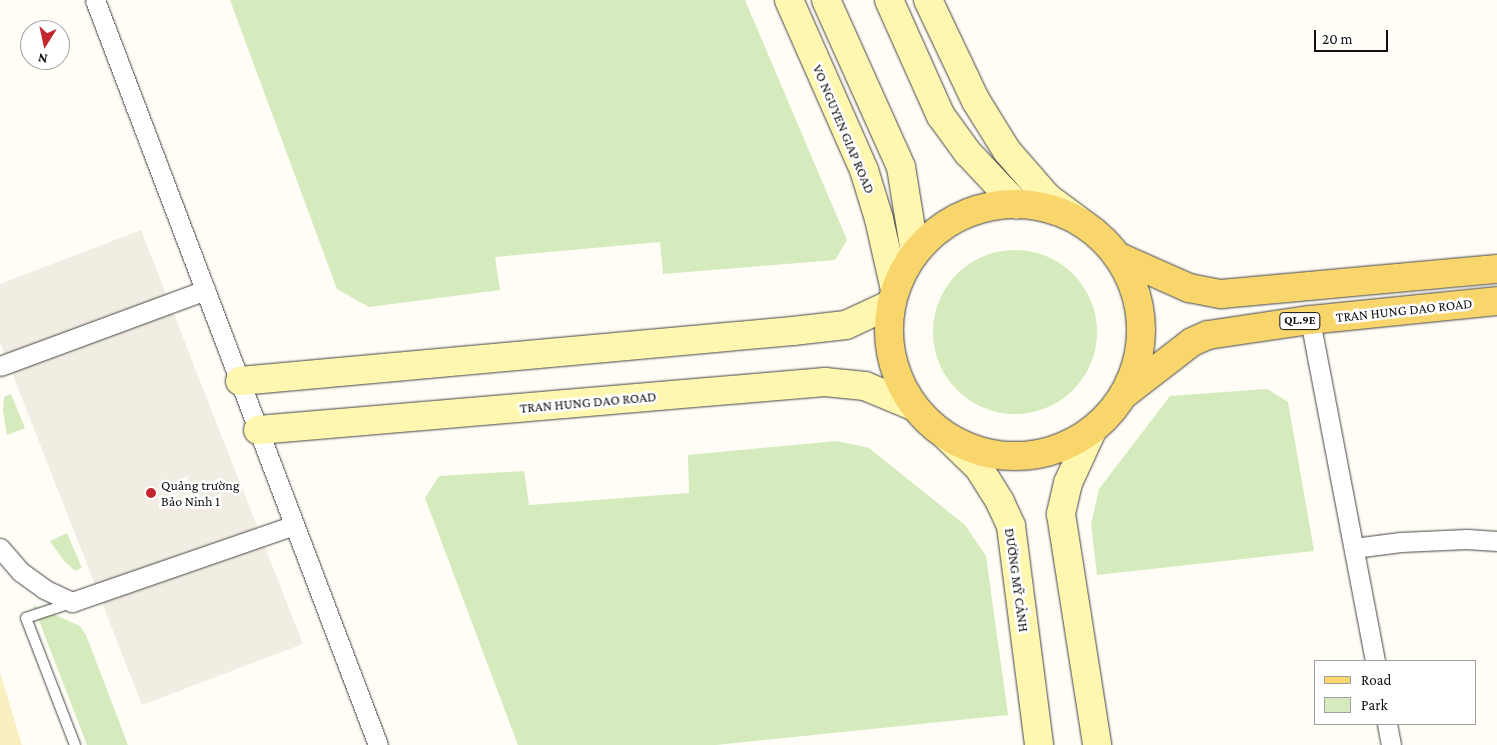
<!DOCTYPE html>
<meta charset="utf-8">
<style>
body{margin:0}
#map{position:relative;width:1497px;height:745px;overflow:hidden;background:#fffdf5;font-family:"Crimson Pro",serif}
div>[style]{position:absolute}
.green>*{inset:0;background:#d5ebbd}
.round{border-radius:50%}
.sand>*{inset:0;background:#fbeec1}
.plaza>*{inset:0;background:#f1ede2}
.roads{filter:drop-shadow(0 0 1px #444) drop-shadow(0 0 1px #444)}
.lane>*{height:10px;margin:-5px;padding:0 5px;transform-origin:5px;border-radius:5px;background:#fff}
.street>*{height:19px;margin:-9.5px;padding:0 9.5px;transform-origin:9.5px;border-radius:9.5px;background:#fff}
.secondary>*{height:28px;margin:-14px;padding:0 14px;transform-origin:14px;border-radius:14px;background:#fff6b0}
.primary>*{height:28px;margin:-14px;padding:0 14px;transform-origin:14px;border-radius:14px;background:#f9d66b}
.primary>.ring{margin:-14px;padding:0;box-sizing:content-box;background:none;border:28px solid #f9d66b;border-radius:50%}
.dots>*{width:14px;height:14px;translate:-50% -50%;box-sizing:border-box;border:2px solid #fff;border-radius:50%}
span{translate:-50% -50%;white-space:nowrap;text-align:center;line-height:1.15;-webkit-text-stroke:5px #fff;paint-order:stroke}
.shield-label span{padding:1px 4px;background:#fff;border:1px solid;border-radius:4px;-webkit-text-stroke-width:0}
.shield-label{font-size:12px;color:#111;font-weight:700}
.street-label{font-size:14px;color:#111}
.poi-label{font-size:14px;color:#111}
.left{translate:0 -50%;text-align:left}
.legend{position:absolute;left:1314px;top:660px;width:162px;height:65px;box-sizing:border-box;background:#fff;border:1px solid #a0a0a0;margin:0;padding:6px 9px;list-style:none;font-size:15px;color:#111}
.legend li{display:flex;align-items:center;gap:10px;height:25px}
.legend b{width:25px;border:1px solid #a0a0a0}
.north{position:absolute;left:20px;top:20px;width:50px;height:50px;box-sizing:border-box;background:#fff;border:1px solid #a0a0a0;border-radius:50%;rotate:190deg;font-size:14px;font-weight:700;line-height:20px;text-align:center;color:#111}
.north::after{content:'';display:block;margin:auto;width:18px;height:22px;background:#c4262e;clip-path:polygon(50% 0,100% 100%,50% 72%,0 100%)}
.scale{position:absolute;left:1314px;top:30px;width:74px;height:22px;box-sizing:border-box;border:2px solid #111;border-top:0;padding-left:6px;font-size:15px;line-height:18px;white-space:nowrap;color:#111;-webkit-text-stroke:4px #fff;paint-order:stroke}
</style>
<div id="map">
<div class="green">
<div style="clip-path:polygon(230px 0,745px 0,847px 240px,835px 260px,663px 274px,660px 242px,495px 257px,500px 290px,369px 307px,337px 289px)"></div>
<div class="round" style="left:933px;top:250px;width:164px;height:164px"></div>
<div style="clip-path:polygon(1267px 389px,1288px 402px,1314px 551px,1097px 575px,1091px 524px,1099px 489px,1170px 396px)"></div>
<div style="clip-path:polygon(11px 394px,25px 428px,7px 435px,3px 411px,4px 397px)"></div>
<div style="clip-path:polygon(837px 441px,869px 448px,965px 525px,986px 556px,1008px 715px,716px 745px,518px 745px,425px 498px,439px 476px,524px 471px,529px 505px,689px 493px,688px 455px)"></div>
<div style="clip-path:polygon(67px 533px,82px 568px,75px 571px,64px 561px,50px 541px)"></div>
<div style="clip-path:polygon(33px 605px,80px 626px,86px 635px,128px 745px,87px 745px)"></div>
</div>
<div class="sand">
<div style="clip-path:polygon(0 673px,22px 745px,0 745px)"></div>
</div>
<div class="plaza">
<div style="clip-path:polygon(141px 230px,303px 644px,142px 705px,0 342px,0 284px)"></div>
</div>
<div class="roads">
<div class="lane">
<div style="left:71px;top:603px;width:47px;rotate:161.6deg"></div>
<div style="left:26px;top:618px;width:136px;rotate:68.9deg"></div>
</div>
<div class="street">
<div style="left:95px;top:0;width:797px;rotate:69.2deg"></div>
<div style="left:1310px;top:320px;width:347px;rotate:79.2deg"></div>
<div style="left:0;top:366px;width:219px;rotate:-20.3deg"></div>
<div style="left:0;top:548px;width:32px;rotate:49deg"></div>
<div style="left:21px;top:572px;width:29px;rotate:36deg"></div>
<div style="left:44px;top:589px;width:31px;rotate:25deg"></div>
<div style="left:72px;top:602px;width:235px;rotate:-19.1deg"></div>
<div style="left:1354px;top:548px;width:47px;rotate:-7.3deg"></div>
<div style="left:1401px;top:542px;width:66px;rotate:-2.6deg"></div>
<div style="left:1467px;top:539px;width:30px;rotate:4deg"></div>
<div style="left:1387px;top:724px;width:21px;rotate:79deg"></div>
</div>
<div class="secondary">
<div style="left:789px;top:0;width:186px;rotate:66.2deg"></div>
<div style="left:864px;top:170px;width:51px;rotate:73deg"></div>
<div style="left:879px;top:219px;width:73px;rotate:77.3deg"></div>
<div style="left:826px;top:0;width:183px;rotate:65.8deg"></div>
<div style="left:901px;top:167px;width:87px;rotate:80.8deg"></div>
<div style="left:889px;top:0;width:127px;rotate:65.9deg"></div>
<div style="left:941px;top:116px;width:46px;rotate:53.9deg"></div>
<div style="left:968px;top:153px;width:71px;rotate:46.7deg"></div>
<div style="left:928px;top:0;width:112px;rotate:64.6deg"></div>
<div style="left:976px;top:101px;width:59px;rotate:58.2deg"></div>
<div style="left:1007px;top:151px;width:61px;rotate:49deg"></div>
<div style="left:1047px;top:197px;width:44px;rotate:36.6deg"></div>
<div style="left:240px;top:381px;width:555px;rotate:-5.17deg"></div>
<div style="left:793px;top:331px;width:53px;rotate:-6.5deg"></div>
<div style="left:846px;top:325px;width:50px;rotate:-25deg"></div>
<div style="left:258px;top:430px;width:569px;rotate:-4.84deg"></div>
<div style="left:825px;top:382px;width:40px;rotate:5.7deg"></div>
<div style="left:865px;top:386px;width:52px;rotate:22.6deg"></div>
<div style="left:1092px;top:431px;width:57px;rotate:114.8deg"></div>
<div style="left:1068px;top:483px;width:32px;rotate:103deg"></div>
<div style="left:1061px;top:514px;width:234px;rotate:81.1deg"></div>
<div style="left:946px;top:436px;width:46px;rotate:44.1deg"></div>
<div style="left:979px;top:468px;width:40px;rotate:58deg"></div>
<div style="left:1000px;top:502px;width:26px;rotate:65deg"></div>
<div style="left:1011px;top:526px;width:221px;rotate:82.7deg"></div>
</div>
<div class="primary">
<div class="ring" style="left:889px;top:204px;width:224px;height:224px"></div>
<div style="left:1117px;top:256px;width:79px;rotate:24deg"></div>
<div style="left:1189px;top:288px;width:33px;rotate:11deg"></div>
<div style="left:1221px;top:294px;width:277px;rotate:-5.2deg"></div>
<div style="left:1126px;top:393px;width:83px;rotate:-37.7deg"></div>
<div style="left:1192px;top:342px;width:17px;rotate:-24deg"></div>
<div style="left:1208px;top:335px;width:103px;rotate:-8.4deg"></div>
<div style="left:1310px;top:320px;width:188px;rotate:-5.8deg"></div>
</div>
</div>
<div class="dots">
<div style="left:151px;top:493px;background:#c4262e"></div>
</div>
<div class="shield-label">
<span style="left:1300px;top:321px">QL.9E</span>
</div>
<div class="street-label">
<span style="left:844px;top:129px;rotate:67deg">VO NGUYEN GIAP ROAD</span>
<span style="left:1404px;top:310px;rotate:-6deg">TRAN HUNG DAO ROAD</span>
<span style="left:588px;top:402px;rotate:-5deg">TRAN HUNG DAO ROAD</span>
<span style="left:1017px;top:580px;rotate:82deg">ĐƯỜNG MỸ CẢNH</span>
</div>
<div class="poi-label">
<span class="left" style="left:161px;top:493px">Quảng trường<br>Bảo Ninh 1</span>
</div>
<ul class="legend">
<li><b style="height:6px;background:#f9d66b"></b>Road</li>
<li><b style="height:14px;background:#d5ebbd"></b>Park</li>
</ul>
<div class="north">N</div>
<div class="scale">20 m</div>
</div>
